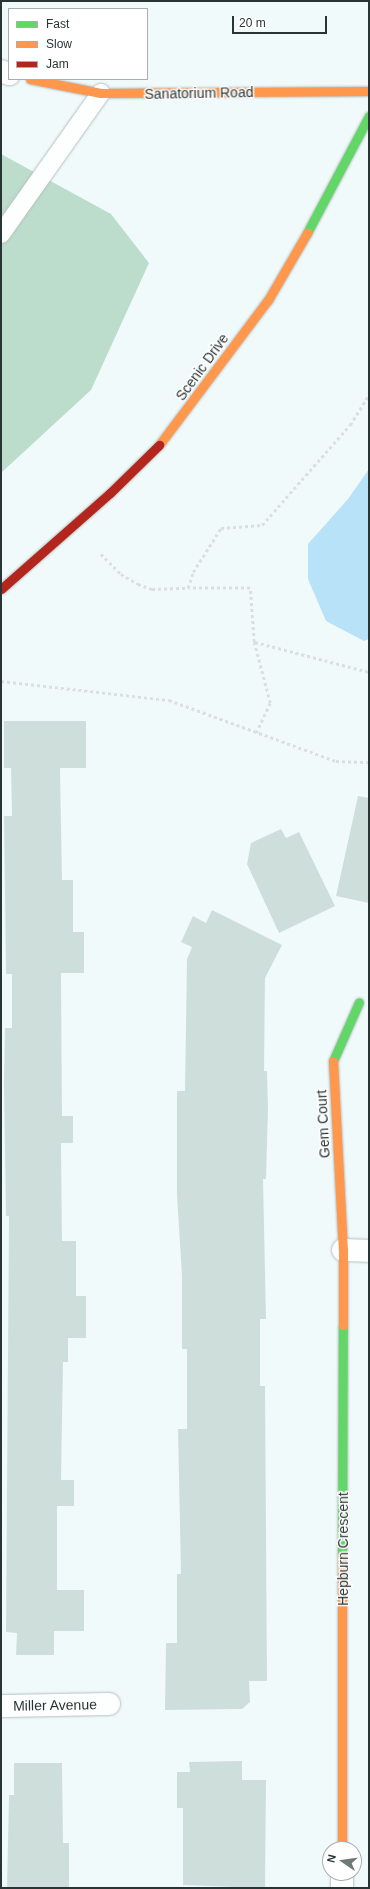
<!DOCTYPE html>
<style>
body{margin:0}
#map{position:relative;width:370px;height:1889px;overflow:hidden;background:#f1fafa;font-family:Helvetica,sans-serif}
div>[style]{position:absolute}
.forest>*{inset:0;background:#bcddcb}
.water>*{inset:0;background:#b7e2f8}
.building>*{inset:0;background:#cedfdb}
.path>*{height:2.5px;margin-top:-1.25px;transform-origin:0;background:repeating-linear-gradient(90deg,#dcdfdf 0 3px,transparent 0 6px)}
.roads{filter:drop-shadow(0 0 1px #b6bfbf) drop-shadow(0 0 1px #b6bfbf)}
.lane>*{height:18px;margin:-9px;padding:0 9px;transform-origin:9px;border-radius:9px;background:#fdfefe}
.street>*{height:22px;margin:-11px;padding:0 11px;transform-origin:11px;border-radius:11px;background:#fdfefe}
.fast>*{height:9px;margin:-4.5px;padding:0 4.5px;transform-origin:4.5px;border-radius:4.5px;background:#63d668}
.slow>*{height:9px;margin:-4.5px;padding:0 4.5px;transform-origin:4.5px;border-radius:4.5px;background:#ff974d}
.jam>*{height:9px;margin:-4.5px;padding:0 4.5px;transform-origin:4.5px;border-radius:4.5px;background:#b3261e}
span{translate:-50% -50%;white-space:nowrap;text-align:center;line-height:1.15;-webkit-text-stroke:3px #fff;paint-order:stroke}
.street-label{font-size:14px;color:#293434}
.frame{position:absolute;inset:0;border:2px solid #293434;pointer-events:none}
.legend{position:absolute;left:8px;top:8px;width:140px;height:72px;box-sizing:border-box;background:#fff;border:1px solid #a9aeae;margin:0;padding:5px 7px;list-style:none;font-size:12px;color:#293434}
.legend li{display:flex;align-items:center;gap:8px;height:20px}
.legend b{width:20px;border:1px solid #a9aeae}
.north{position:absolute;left:322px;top:1841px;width:40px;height:40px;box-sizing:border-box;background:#fff;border:1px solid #a9aeae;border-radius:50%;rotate:283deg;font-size:11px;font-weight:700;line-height:16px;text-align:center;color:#293434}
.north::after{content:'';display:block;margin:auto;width:14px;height:18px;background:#6f7979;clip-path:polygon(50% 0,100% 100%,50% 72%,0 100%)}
.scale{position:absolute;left:232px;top:16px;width:95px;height:18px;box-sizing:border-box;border:2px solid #293434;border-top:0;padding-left:5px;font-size:12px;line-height:14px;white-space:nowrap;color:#293434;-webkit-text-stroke:3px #fff;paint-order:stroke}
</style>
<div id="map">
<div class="forest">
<div style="clip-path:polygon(1px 154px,111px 214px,149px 263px,91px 390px,1px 473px)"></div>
</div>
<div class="water">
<div style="clip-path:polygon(369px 469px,369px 639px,364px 641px,326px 621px,308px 579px,308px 544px,348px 499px)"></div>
</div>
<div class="building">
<div style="clip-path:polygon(4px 721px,86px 721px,86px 768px,60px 768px,62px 880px,73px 880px,73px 932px,84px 932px,84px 973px,61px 973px,62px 1116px,73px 1116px,73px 1143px,61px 1143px,62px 1241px,76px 1241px,76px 1296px,86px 1296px,86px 1338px,68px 1338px,68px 1362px,63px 1362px,61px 1480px,74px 1480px,74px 1506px,57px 1506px,57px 1590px,84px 1590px,84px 1631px,54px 1631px,54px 1655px,16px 1655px,17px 1633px,6px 1632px,9px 1216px,6px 1216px,4px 1084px,5px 1028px,12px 1028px,12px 974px,6px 974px,4px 816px,12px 816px,11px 768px,4px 768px)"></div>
<div style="clip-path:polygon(358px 796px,369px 798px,369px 903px,336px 896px)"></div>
<div style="clip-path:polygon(281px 829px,286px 838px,299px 832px,335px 906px,279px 933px,247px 864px,251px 843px)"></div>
<div style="clip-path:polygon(212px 910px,282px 945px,265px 978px,264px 1071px,267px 1071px,268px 1109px,266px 1179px,263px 1179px,266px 1319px,260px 1319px,260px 1386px,265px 1386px,267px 1681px,249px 1681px,250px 1702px,242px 1709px,165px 1710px,166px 1643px,177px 1643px,177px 1574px,181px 1574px,178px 1429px,187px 1429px,187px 1349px,182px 1349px,182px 1276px,177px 1195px,177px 1091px,185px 1091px,187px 959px,192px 947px,181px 942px,193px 916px,206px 923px)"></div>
<div style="clip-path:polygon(242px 1761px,242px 1780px,266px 1780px,265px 1888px,183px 1885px,183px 1808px,177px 1808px,177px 1772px,190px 1772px,189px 1762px)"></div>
<div style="clip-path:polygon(14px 1763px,62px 1763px,63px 1843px,69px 1843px,69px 1888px,7px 1888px,9px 1795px,14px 1795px)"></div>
</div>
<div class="path">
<div style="left:101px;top:554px;width:28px;rotate:45deg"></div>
<div style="left:121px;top:574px;width:20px;rotate:30deg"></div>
<div style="left:138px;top:584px;width:15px;rotate:20deg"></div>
<div style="left:152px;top:589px;width:36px;rotate:-2deg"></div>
<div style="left:255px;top:642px;width:118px;rotate:14.7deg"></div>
<div style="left:1px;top:681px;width:169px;rotate:6.5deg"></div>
<div style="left:169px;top:700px;width:178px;rotate:20.1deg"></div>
<div style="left:336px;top:761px;width:33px;rotate:2deg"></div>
<div style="left:256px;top:733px;width:33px;rotate:-65deg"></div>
<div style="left:270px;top:703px;width:63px;rotate:-104.7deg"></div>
<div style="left:254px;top:642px;width:54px;rotate:-94.2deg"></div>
<div style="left:250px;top:588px;width:62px;rotate:180deg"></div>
<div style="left:188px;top:588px;width:17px;rotate:-73deg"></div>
<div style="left:193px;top:572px;width:52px;rotate:-57.5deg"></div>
<div style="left:221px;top:528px;width:41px;rotate:-4.2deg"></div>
<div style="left:262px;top:525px;width:133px;rotate:-48.7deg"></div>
<div style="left:350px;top:425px;width:36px;rotate:-58deg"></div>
</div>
<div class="roads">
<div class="lane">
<div style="left:1px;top:234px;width:173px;rotate:-54.7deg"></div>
</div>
<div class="street">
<div style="left:1px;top:71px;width:9px;rotate:21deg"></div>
<div style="left:343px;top:1250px;width:26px;rotate:2deg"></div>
<div style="left:1px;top:1706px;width:108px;rotate:-1.1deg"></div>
<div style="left:342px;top:1888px;width:15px;rotate:-90deg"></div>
</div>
<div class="fast">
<div style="left:307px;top:233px;width:132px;rotate:-62.1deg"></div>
<div style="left:333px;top:1061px;width:64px;rotate:-66.2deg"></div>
<div style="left:342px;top:1556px;width:231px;rotate:-89.8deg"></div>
</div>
<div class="slow">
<div style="left:30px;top:79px;width:72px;rotate:11.2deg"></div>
<div style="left:101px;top:93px;width:268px;rotate:-0.4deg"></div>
<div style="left:159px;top:445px;width:181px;rotate:-53.1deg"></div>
<div style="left:268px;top:300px;width:78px;rotate:-59.8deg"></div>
<div style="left:333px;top:1061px;width:189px;rotate:87deg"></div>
<div style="left:343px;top:1250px;width:75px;rotate:90deg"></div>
<div style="left:342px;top:1849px;width:293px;rotate:-90deg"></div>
</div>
<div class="jam">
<div style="left:1px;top:589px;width:145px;rotate:-41.4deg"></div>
<div style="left:110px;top:493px;width:69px;rotate:-44.4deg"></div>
</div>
</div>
<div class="street-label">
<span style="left:199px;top:93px;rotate:-1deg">Sanatorium Road</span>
<span style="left:202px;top:367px;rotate:-54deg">Scenic Drive</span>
<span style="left:323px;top:1124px;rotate:-93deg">Gem Court</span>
<span style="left:343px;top:1549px;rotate:-90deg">Hepburn Crescent</span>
<span style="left:55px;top:1705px;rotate:-1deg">Miller Avenue</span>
</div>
<div class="frame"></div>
<ul class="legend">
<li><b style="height:5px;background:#63d668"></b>Fast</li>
<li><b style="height:5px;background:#ff974d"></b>Slow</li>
<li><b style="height:5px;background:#b3261e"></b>Jam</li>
</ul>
<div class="north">N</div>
<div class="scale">20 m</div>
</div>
